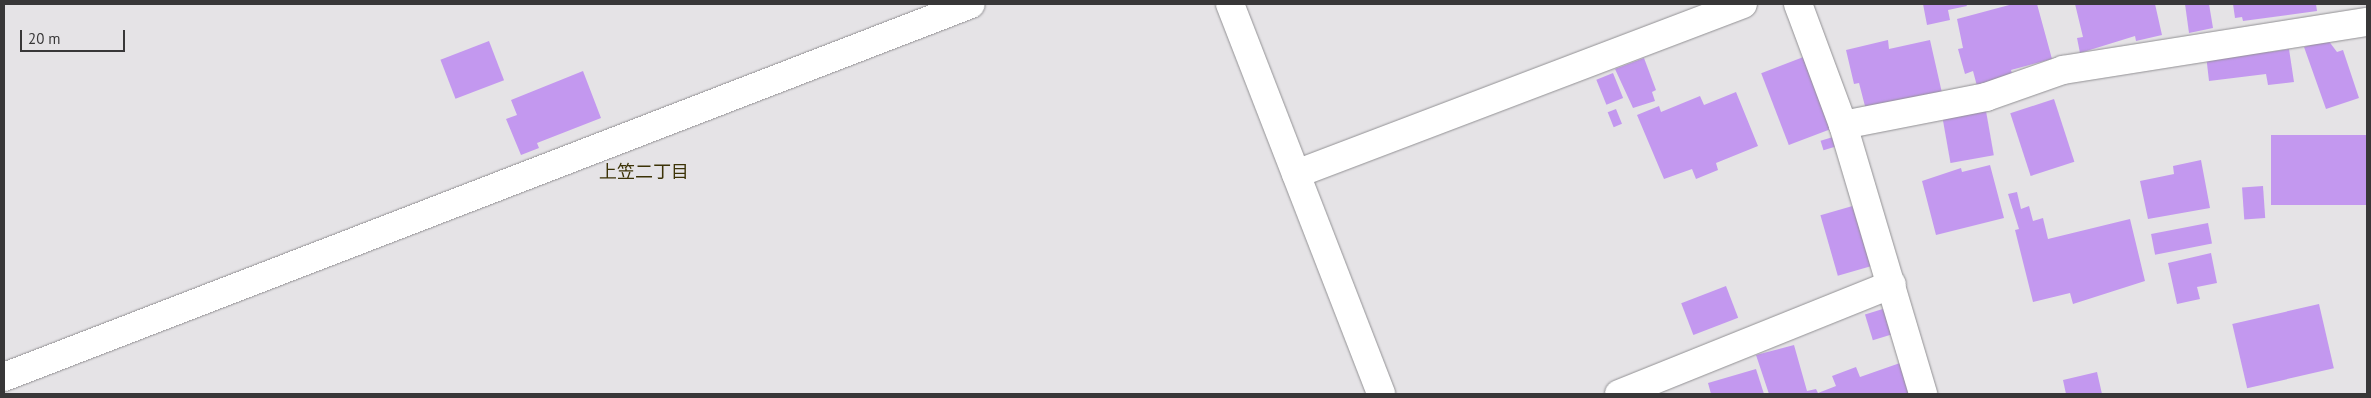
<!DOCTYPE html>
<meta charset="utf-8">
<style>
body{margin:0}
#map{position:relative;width:2371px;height:398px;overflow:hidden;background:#e5e3e6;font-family:"PT Sans","Noto Sans JP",sans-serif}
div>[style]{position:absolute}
.building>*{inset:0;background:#c398ef;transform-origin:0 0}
.roads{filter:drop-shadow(0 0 1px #929194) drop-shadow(0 0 1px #929194)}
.minor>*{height:28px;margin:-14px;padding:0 14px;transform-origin:14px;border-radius:14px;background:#fff}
span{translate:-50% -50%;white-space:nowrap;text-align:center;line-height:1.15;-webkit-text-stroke:4px #e5e3e6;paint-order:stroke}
.neighbourhood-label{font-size:18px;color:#3c3307}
.frame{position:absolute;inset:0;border:5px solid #383738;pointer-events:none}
.scale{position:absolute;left:20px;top:30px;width:105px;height:22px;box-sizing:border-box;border:2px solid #383738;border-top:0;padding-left:6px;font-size:15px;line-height:18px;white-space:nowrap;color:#383738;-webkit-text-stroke:4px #e5e3e6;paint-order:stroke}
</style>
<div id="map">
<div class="building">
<div style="clip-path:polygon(1923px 4px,1966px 4px,1967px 6px,1948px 10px,1950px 20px,1927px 25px)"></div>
<div style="clip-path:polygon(2013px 4px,2037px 4px,2052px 59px,2011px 70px,2013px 77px,1977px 86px,1973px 71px,1965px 74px,1958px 49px,1963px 48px,1957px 19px)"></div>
<div style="clip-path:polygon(2075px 4px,2155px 4px,2162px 35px,2136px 41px,2135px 36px,2080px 53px,2077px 38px,2083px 37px)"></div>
<div style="clip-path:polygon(2185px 4px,2209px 4px,2213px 28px,2189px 33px)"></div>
<div style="clip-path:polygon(2233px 4px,2316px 4px,2317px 11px,2243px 21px,2242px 17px,2235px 18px)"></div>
<div style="clip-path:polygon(1888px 40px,1889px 49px,1930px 40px,1942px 93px,1866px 110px,1859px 83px,1854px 84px,1846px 50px)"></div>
<div style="clip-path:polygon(2328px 40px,2337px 52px,2343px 50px,2359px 98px,2326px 109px,2304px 47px)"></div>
<div style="left:489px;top:41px;width:42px;height:52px;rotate:69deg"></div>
<div style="clip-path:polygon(2269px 47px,2269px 52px,2289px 49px,2294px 82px,2268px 85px,2266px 74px,2209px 81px,2206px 55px)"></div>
<div style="left:1806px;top:56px;width:77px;height:48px;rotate:69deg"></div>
<div style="clip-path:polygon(1644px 58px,1656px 90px,1652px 92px,1655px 101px,1633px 108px,1615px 69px)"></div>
<div style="clip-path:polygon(583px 71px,601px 118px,537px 143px,539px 148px,521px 155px,506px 119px,517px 115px,511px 100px)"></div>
<div style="left:1613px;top:73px;width:27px;height:18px;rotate:68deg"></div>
<div style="clip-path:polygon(1736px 92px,1758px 146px,1716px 163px,1718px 170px,1696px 179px,1692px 169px,1664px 179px,1637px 115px,1659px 106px,1661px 112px,1700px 96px,1704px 105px)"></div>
<div style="left:2054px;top:99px;width:66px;height:46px;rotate:72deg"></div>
<div style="left:1616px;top:109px;width:16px;height:9px;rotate:68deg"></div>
<div style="left:1986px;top:111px;width:45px;height:44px;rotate:80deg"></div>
<div style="left:2367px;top:135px;width:70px;height:96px;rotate:90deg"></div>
<div style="left:1833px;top:137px;width:10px;height:13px;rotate:73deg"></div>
<div style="clip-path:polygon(2201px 160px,2210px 208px,2148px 219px,2140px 181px,2174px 174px,2173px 166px)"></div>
<div style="clip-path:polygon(1990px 165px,2004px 218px,1936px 235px,1922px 181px,1961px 168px,1962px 172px)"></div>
<div style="left:2263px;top:186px;width:32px;height:21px;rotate:86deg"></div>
<div style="clip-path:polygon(2017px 192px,2021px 209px,2029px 206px,2033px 221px,2043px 218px,2048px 239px,2130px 219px,2145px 281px,2073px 304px,2070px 293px,2033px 302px,2015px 230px,2019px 229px,2008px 194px)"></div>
<div style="left:1856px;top:205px;width:63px;height:37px;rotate:74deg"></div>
<div style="left:2208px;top:223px;width:21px;height:58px;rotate:79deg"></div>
<div style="clip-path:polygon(2211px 253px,2217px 283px,2197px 287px,2200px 299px,2177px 304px,2168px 263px)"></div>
<div style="left:1726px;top:286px;width:34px;height:48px;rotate:69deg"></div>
<div style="left:2319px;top:304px;width:66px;height:89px;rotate:77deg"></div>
<div style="left:1886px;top:308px;width:27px;height:22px;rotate:73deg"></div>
<div style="clip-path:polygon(1794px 345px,1807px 391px,1816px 389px,1818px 393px,1836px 386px,1832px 376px,1856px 367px,1860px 377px,1900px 363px,1911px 394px,1769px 394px,1756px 355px)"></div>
<div style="clip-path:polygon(1756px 369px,1764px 394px,1711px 394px,1708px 383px)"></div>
<div style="clip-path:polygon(2097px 372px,2102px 394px,2066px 394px,2063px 380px)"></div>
</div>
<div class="roads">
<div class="minor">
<div style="left:1230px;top:4px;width:418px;rotate:68.8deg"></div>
<div style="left:1798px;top:4px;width:129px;rotate:69.6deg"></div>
<div style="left:1843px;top:125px;width:281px;rotate:73.4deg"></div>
<div style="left:1843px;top:125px;width:146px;rotate:-11.1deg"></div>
<div style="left:1986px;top:97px;width:82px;rotate:-19.3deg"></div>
<div style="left:2063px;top:70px;width:308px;rotate:-9deg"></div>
<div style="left:1296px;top:174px;width:478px;rotate:-20.8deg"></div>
<div style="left:4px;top:377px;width:1036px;rotate:-21.09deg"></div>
<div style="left:1619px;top:394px;width:294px;rotate:-21.9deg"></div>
</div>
</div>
<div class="neighbourhood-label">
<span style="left:644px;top:172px">上笠二丁目</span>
</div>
<div class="frame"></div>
<div class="scale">20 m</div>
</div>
